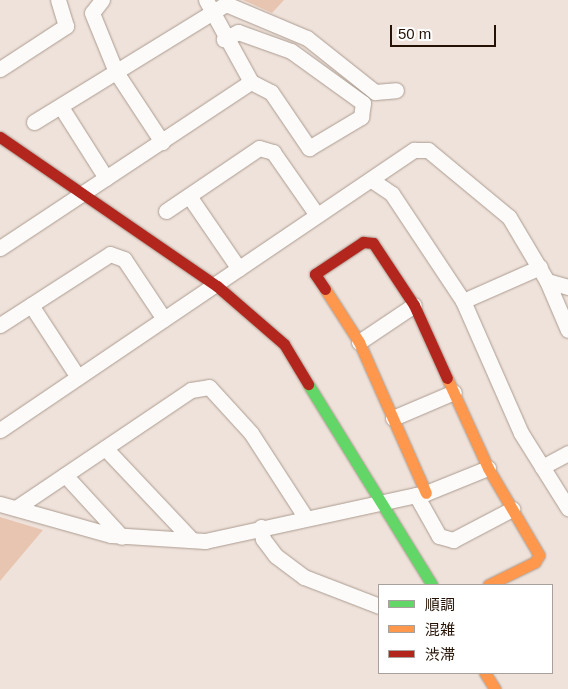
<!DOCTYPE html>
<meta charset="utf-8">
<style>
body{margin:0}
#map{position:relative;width:568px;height:689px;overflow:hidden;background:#efe2da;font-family:Helvetica,"Noto Sans JP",sans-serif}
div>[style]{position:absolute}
.green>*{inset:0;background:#e8c5b0}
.roads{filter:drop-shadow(0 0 1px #ab9c91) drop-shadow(0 0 1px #ab9c91)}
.street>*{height:15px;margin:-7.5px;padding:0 7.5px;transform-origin:7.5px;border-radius:7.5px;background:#fdfbf9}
.fast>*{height:11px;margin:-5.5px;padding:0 5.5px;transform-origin:5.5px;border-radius:5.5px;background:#63d668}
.slow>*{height:11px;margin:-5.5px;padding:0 5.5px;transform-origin:5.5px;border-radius:5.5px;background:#ff974d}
.jam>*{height:11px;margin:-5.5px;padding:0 5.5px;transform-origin:5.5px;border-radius:5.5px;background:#b3261e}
span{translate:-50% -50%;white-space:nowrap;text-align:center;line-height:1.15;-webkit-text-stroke:4.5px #fff;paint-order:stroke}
.legend{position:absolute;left:378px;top:584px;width:175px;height:90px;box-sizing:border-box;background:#fff;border:1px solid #a8a09b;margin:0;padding:6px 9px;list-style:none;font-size:15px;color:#261204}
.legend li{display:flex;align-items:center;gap:10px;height:25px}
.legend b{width:25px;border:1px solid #a8a09b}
.scale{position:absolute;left:390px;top:25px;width:106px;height:22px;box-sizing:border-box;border:2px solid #261204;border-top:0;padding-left:6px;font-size:15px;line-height:18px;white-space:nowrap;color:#261204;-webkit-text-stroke:4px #fff;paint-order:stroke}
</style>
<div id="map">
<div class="green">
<div style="clip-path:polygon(243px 0,284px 0,272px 13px)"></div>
<div style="clip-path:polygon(0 517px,43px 530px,0 581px)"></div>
</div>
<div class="roads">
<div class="street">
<div style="left:102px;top:0;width:16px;rotate:128deg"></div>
<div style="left:92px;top:13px;width:64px;rotate:67.9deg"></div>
<div style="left:116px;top:72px;width:84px;rotate:56.7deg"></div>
<div style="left:206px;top:0;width:94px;rotate:61.2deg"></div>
<div style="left:0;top:69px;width:79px;rotate:-33.1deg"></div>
<div style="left:66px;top:26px;width:27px;rotate:-107deg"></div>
<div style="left:61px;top:107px;width:84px;rotate:57.6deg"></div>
<div style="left:34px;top:122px;width:225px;rotate:-31.6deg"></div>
<div style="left:226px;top:4px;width:88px;rotate:22.8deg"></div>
<div style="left:307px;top:38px;width:87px;rotate:38.5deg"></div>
<div style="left:375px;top:92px;width:21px;rotate:-5deg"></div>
<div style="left:373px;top:181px;width:23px;rotate:34deg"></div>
<div style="left:392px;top:194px;width:128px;rotate:56.4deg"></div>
<div style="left:463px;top:301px;width:144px;rotate:66.3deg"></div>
<div style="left:521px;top:433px;width:89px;rotate:57.9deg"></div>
<div style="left:189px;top:196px;width:88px;rotate:55.6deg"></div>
<div style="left:166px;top:211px;width:112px;rotate:-34.1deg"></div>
<div style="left:259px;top:148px;width:15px;rotate:16deg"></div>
<div style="left:273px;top:152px;width:77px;rotate:55.1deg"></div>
<div style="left:0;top:248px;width:301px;rotate:-33.5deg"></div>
<div style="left:251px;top:82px;width:22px;rotate:27deg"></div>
<div style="left:271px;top:92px;width:68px;rotate:55.8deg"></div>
<div style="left:309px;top:148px;width:61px;rotate:-30.8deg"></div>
<div style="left:361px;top:117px;width:14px;rotate:-82deg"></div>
<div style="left:363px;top:103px;width:89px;rotate:-144.2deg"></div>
<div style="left:291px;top:51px;width:56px;rotate:-160.3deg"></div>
<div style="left:238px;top:32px;width:16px;rotate:153deg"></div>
<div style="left:547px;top:281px;width:53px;rotate:66.8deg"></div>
<div style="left:463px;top:301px;width:84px;rotate:-23.8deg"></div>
<div style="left:31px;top:305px;width:86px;rotate:56.9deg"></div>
<div style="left:0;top:325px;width:131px;rotate:-32.8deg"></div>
<div style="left:110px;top:254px;width:15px;rotate:20deg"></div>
<div style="left:124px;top:259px;width:72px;rotate:56.3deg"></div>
<div style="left:359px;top:342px;width:66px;rotate:-33.9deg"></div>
<div style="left:393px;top:418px;width:66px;rotate:-23.1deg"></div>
<div style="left:0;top:430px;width:500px;rotate:-34.1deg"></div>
<div style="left:414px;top:150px;width:14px"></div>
<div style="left:428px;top:150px;width:105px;rotate:39.6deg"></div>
<div style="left:509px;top:217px;width:74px;rotate:59.3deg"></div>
<div style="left:547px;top:281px;width:22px;rotate:16deg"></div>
<div style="left:105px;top:448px;width:125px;rotate:46.6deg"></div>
<div style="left:542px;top:467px;width:30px;rotate:-28deg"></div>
<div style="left:65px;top:475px;width:84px;rotate:47.4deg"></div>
<div style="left:416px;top:495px;width:47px;rotate:60.7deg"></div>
<div style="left:439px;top:536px;width:15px;rotate:16deg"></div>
<div style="left:453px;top:540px;width:67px;rotate:-27.7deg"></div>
<div style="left:0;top:504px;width:115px;rotate:15.6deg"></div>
<div style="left:111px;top:535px;width:94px;rotate:3.7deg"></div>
<div style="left:205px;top:541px;width:226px;rotate:-12.3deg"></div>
<div style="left:426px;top:493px;width:67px;rotate:-22deg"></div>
<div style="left:16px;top:508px;width:211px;rotate:-34deg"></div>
<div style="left:191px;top:390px;width:18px;rotate:-9deg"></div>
<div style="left:209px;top:387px;width:62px;rotate:47.6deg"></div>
<div style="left:251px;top:433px;width:101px;rotate:57.1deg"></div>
<div style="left:261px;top:527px;width:12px;rotate:81deg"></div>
<div style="left:263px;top:539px;width:21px;rotate:53deg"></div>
<div style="left:276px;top:556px;width:35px;rotate:37deg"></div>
<div style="left:304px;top:577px;width:80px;rotate:21.1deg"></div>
</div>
<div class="fast">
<div style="left:308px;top:384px;width:236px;rotate:58.3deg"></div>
</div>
<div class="slow">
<div style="left:325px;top:289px;width:63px;rotate:57.3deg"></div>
<div style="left:359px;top:342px;width:165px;rotate:66.1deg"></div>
<div style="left:447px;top:378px;width:99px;rotate:65.5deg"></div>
<div style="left:488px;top:468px;width:101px;rotate:59.6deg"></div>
<div style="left:539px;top:555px;width:8px;rotate:120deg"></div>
<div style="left:535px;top:562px;width:52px;rotate:153.9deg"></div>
<div style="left:485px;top:673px;width:19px;rotate:58deg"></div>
</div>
<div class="jam">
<div style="left:0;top:137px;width:263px;rotate:34.5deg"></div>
<div style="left:217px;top:286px;width:89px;rotate:40.9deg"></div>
<div style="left:284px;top:344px;width:47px;rotate:59deg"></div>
<div style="left:325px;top:289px;width:18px;rotate:-124deg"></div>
<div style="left:315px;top:274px;width:58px;rotate:-33.7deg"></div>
<div style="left:363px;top:242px;width:10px;rotate:6deg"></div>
<div style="left:373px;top:243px;width:74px;rotate:56.5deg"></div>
<div style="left:414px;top:305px;width:80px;rotate:65.7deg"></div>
</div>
</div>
<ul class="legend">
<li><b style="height:6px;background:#63d668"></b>順調</li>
<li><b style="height:6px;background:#ff974d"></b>混雑</li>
<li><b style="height:6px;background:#b3261e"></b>渋滞</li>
</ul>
<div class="scale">50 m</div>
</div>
